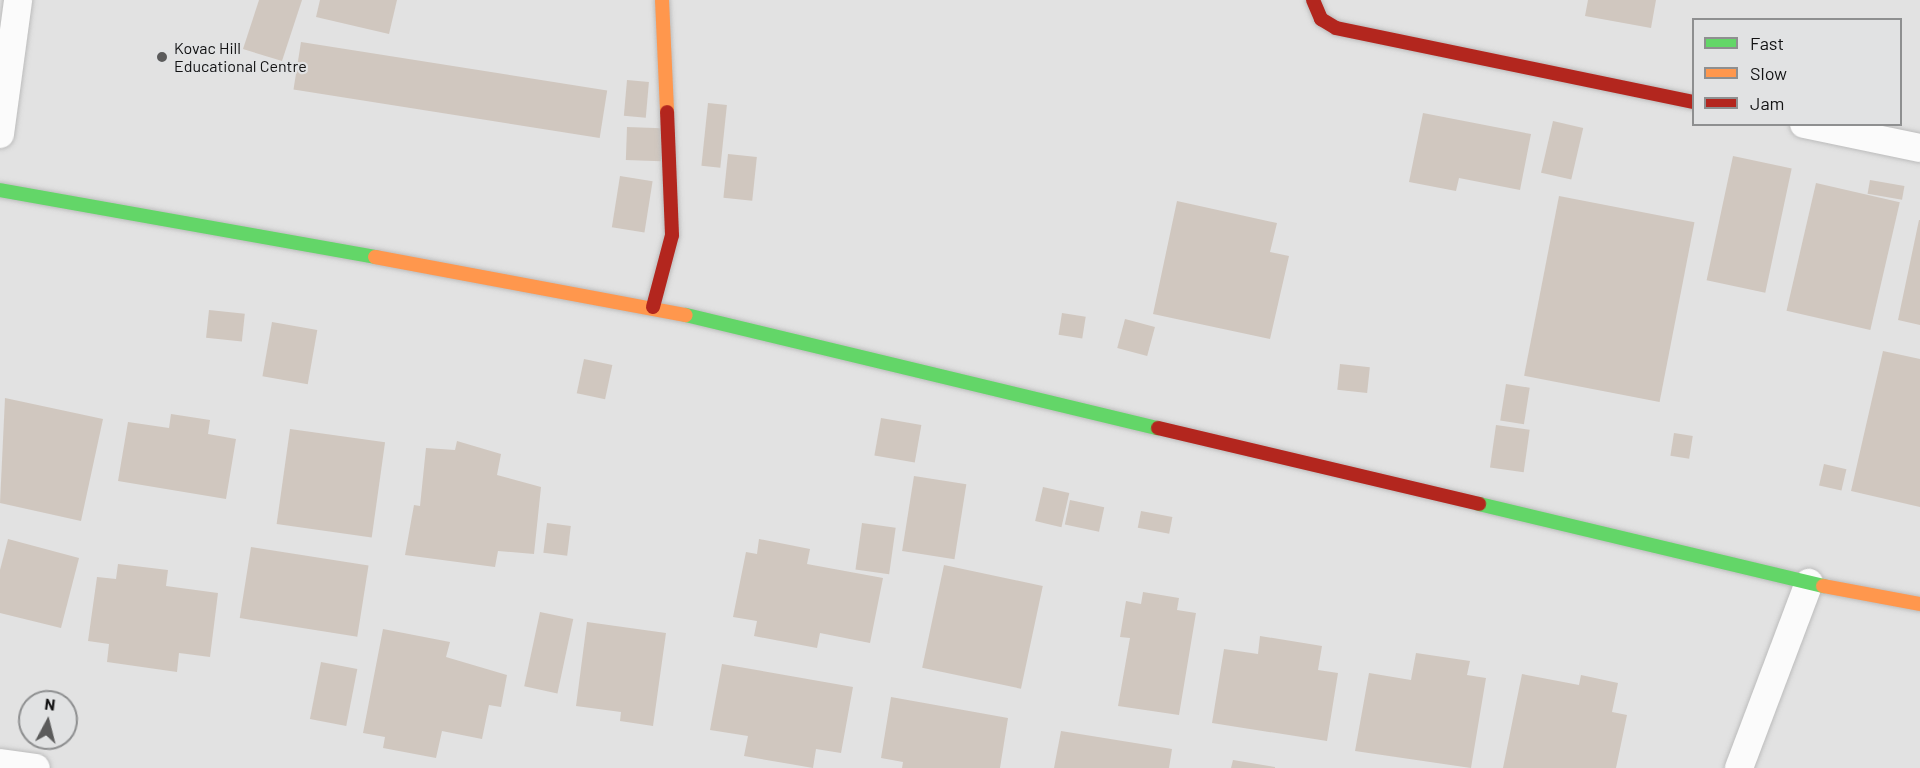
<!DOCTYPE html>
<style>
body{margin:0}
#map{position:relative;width:1920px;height:768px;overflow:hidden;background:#e2e2e2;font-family:Barlow,sans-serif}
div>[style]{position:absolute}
.building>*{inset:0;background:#d0c7bf;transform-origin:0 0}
.roads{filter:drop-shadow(0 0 2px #bcbcbc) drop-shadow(0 0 2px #bcbcbc)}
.street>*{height:28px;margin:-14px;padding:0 14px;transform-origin:14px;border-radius:14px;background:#fbfbfb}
.fast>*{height:14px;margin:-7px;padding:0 7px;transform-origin:7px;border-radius:7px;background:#63d668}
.slow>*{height:14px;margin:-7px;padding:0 7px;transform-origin:7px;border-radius:7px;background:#ff974d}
.jam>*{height:14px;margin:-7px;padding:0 7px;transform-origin:7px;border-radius:7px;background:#b3261e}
.dots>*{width:16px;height:16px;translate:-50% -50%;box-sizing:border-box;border:3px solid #e1e2e3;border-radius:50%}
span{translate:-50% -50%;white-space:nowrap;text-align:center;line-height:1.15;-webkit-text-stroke:4.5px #e1e2e3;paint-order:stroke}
.poi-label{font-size:16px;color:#121213}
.left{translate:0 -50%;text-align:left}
.legend{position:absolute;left:1692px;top:18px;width:210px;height:108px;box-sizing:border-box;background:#e1e2e3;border:2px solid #8e8f90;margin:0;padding:8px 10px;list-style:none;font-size:18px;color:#121213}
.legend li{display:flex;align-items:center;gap:12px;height:30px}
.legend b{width:30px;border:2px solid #8e8f90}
.north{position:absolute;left:18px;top:690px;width:60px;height:60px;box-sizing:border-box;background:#e1e2e3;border:2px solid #8e8f90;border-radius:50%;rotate:7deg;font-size:16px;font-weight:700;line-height:24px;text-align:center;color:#121213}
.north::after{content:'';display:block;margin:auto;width:21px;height:27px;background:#5b5b5b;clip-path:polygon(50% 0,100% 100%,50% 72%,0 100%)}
</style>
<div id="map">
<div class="building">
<div style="clip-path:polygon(259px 0,302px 0,282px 61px,243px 49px)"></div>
<div style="clip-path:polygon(320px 0,397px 0,389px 34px,316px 17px)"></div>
<div style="clip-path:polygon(1588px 0,1656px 0,1651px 28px,1585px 16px)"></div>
<div style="left:301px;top:42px;width:310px;height:48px;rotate:9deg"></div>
<div style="left:627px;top:80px;width:22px;height:36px;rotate:5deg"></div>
<div style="left:708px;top:103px;width:19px;height:63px;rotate:6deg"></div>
<div style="clip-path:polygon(1423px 113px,1531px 134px,1520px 190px,1459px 178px,1456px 191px,1409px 182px)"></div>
<div style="left:1553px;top:121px;width:31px;height:53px;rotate:13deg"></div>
<div style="left:627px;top:127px;width:35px;height:33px;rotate:2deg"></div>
<div style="left:728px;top:154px;width:29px;height:44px;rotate:6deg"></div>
<div style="left:1733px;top:156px;width:60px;height:127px;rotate:12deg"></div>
<div style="left:620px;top:176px;width:33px;height:52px;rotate:9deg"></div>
<div style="left:1870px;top:180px;width:35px;height:14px;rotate:10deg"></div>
<div style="left:1816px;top:183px;width:86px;height:131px;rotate:13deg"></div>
<div style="left:1559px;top:196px;width:138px;height:183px;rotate:11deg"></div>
<div style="clip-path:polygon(1177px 201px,1277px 223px,1270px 252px,1289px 256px,1270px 339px,1153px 314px)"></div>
<div style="clip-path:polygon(1919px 220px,1920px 220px,1920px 325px,1898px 320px)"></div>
<div style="left:209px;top:310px;width:36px;height:28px;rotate:6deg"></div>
<div style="left:1062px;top:313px;width:24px;height:22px;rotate:9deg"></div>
<div style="left:1125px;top:319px;width:31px;height:30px;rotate:15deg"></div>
<div style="left:272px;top:322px;width:46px;height:55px;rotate:10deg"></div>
<div style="clip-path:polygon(1883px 351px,1920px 359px,1920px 507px,1851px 491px)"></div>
<div style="left:584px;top:359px;width:29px;height:35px;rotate:12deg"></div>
<div style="left:1340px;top:364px;width:30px;height:26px;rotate:6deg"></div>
<div style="left:1506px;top:384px;width:24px;height:37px;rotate:9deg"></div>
<div style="clip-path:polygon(5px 398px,103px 419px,81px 521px,0 503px)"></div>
<div style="clip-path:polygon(171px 414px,210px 420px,208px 434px,236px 439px,226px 499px,118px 481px,128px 422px,169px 428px)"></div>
<div style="left:881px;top:418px;width:41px;height:38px;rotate:10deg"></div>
<div style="left:1496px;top:425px;width:34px;height:43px;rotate:8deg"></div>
<div style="left:290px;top:429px;width:96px;height:96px;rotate:8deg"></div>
<div style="left:1674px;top:433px;width:19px;height:23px;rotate:9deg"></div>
<div style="clip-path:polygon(457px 441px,501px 454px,497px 475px,541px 487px,534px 554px,498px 551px,495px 567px,405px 555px,414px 505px,420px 506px,426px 448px,455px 450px)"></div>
<div style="left:1824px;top:464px;width:23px;height:22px;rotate:13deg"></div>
<div style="left:914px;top:476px;width:53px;height:76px;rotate:9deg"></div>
<div style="left:1043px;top:487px;width:27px;height:35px;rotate:13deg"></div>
<div style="left:1070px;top:500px;width:35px;height:25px;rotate:12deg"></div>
<div style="left:1141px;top:511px;width:32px;height:17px;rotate:11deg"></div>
<div style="left:547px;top:523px;width:24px;height:30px;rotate:7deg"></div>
<div style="left:862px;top:523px;width:34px;height:47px;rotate:8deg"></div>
<div style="clip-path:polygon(8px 539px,79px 558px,61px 628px,0 613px,0 570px)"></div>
<div style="clip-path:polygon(759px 539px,810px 549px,807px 564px,883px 578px,870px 643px,820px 633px,817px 648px,754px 636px,757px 621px,733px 617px,746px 552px,757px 554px)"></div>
<div style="left:251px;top:547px;width:119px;height:72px;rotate:9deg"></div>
<div style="clip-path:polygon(118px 564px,168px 570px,166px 586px,218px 593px,210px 657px,179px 653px,177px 672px,107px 662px,109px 644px,88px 641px,97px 577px,116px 579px)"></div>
<div style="left:944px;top:565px;width:101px;height:105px;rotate:12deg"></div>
<div style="clip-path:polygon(1143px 592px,1179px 598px,1177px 610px,1196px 613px,1179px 715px,1118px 706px,1130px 638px,1120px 637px,1126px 601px,1141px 604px)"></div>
<div style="left:540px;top:612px;width:34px;height:76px;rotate:12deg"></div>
<div style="clip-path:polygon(587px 622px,666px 633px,653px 726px,620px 721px,621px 712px,576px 706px)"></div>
<div style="clip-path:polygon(383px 629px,450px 642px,446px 657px,507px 675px,501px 707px,489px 705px,482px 739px,442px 731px,436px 758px,383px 748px,385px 737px,363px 733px)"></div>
<div style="clip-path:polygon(1260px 636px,1322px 646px,1318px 670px,1338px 673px,1327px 741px,1212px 723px,1224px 649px,1258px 654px)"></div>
<div style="clip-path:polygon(1416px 653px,1470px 661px,1467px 675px,1486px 678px,1471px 768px,1355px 751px,1369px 673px,1411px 680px)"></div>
<div style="left:321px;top:662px;width:37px;height:58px;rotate:11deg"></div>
<div style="clip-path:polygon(722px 664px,853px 687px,841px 753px,816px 749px,813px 768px,744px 756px,748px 736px,710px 730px)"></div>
<div style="clip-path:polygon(1522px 674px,1579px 685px,1581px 675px,1618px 683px,1612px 712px,1627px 715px,1616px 768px,1503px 768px)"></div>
<div style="clip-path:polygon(891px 697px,1008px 718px,1000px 768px,902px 768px,903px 762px,881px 758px)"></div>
<div style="clip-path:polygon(1061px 731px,1172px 749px,1169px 768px,1054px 768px)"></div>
<div style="clip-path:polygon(1233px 760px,1275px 767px,1275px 768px,1231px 768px)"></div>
</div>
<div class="roads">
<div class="street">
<div style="left:1804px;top:124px;width:118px;rotate:11.7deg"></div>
<div style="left:0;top:134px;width:135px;rotate:-82.3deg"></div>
<div style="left:0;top:763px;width:36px;rotate:8deg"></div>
<div style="left:1739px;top:768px;width:198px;rotate:-69.3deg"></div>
</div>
<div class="fast">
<div style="left:0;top:190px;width:381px;rotate:10.1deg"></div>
<div style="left:686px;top:315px;width:485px;rotate:13.5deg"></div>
<div style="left:1479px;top:504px;width:354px;rotate:13.4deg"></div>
</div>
<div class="slow">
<div style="left:662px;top:0;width:112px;rotate:87.4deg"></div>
<div style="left:375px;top:257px;width:316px;rotate:10.6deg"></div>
<div style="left:1823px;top:586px;width:99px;rotate:10.5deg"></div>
</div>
<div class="jam">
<div style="left:1313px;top:0;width:21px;rotate:67deg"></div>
<div style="left:1321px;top:19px;width:17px;rotate:31deg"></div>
<div style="left:1336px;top:28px;width:366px;rotate:11.7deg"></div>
<div style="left:653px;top:307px;width:74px;rotate:-75.2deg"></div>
<div style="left:672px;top:235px;width:123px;rotate:-92.3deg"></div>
<div style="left:1158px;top:428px;width:330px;rotate:13.3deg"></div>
</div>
</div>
<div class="dots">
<div style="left:162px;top:57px;background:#5b5b5b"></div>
</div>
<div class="poi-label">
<span class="left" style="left:174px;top:57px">Kovac Hill<br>Educational Centre</span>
</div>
<ul class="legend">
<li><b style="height:8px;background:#63d668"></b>Fast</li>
<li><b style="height:8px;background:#ff974d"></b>Slow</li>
<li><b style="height:8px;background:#b3261e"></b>Jam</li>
</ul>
<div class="north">N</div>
</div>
